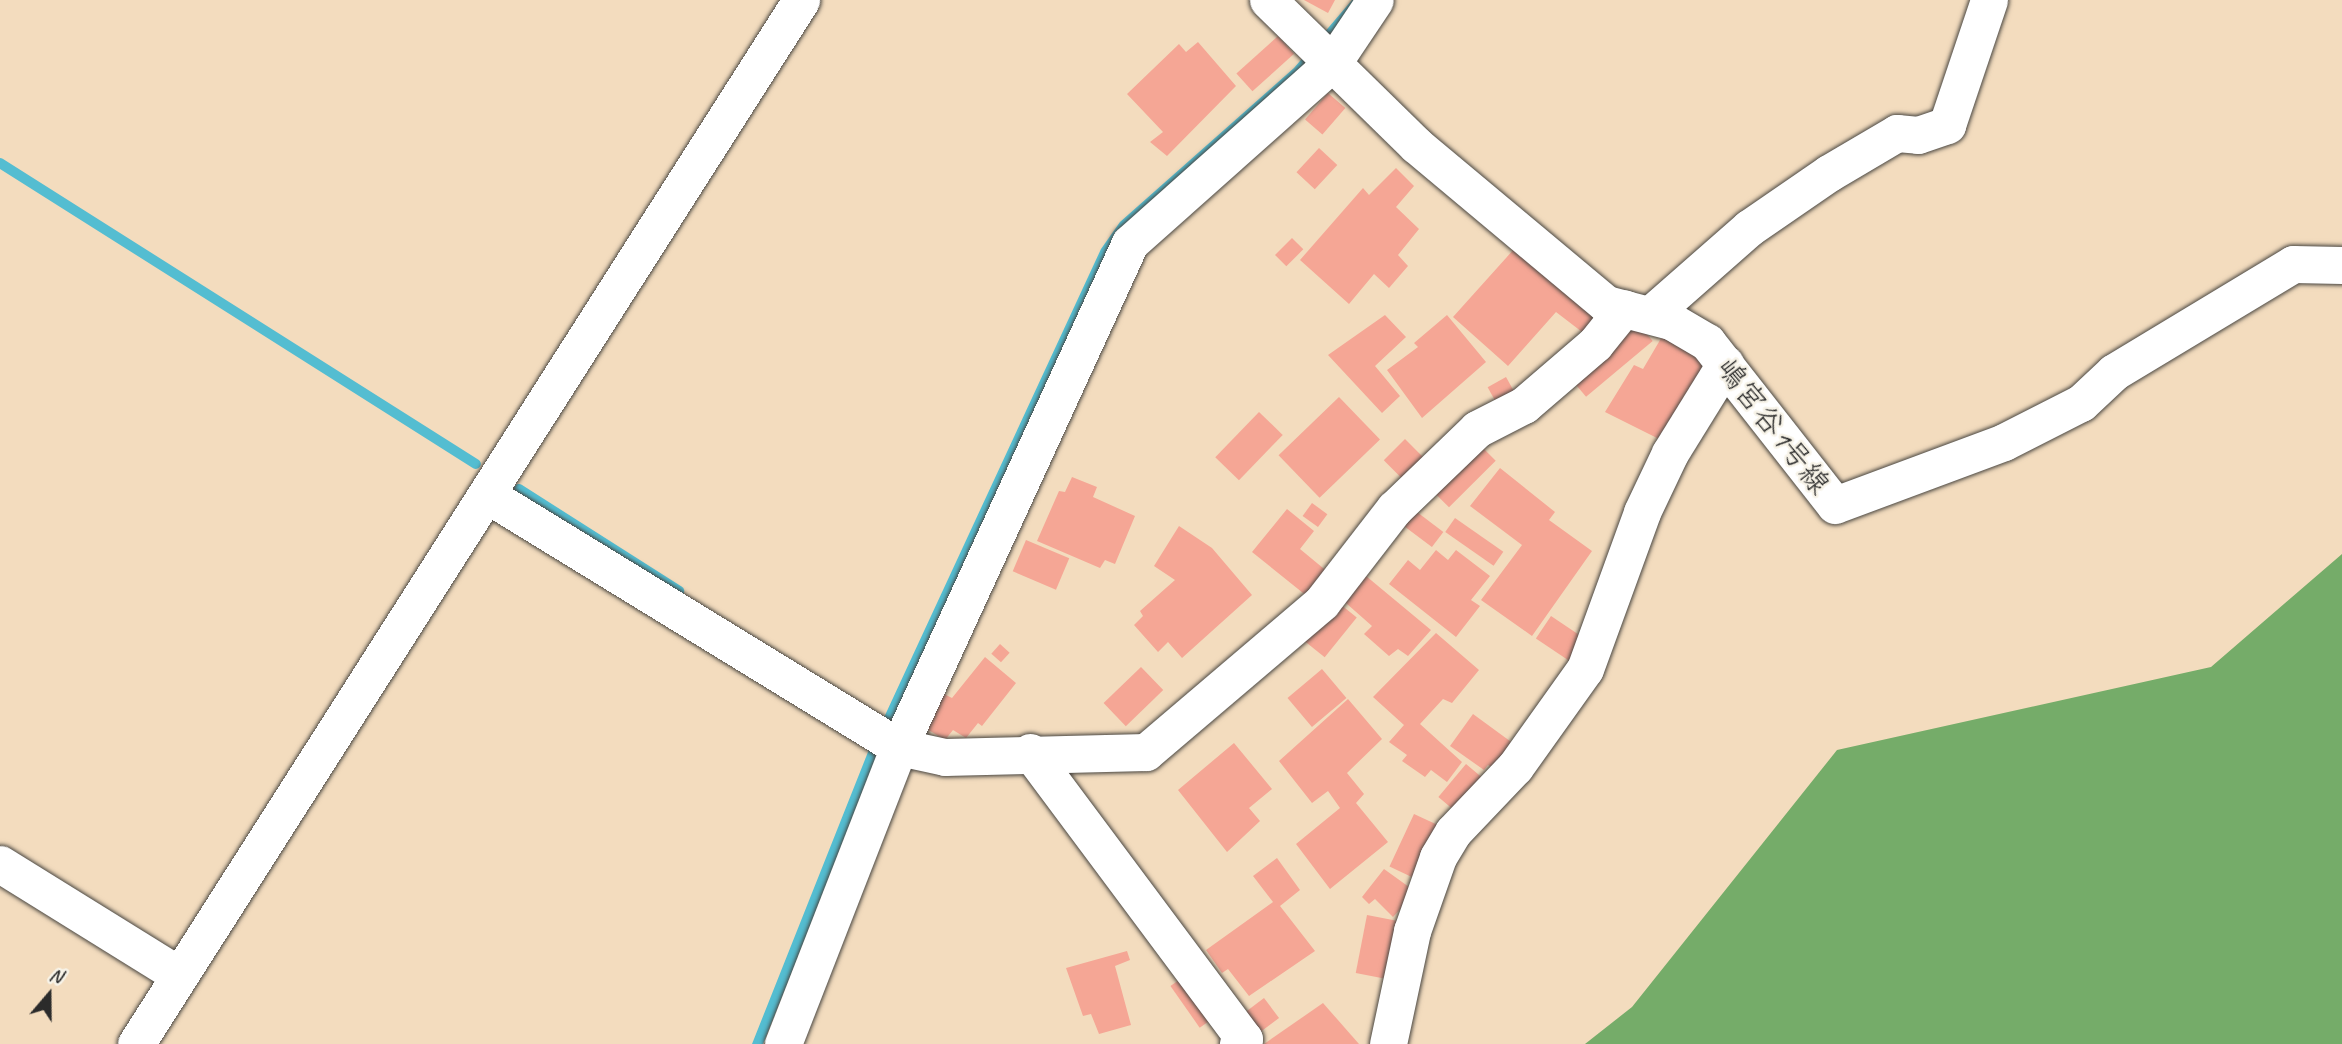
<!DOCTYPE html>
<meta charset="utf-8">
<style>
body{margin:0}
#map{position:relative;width:2342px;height:1044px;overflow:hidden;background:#f3dcbe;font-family:Caveat,"Klee One",sans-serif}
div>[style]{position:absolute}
.forest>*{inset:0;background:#75ac69}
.water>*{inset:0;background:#54bdd1}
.stream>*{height:10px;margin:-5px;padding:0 5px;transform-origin:5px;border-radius:5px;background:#54bdd1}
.building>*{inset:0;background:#f5a695;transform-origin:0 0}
.roads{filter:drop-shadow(0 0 2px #494641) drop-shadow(0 0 2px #494641)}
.street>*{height:37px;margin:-18.5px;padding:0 18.5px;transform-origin:18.5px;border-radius:18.5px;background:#fff}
span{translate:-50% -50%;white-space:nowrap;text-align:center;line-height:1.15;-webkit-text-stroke:5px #f7f3e8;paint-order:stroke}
.street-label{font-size:30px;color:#2b2b2b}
.north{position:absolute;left:14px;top:960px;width:70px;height:70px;-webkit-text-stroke:5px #f7f3e8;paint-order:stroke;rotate:20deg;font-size:19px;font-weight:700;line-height:28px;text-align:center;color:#2b2b2b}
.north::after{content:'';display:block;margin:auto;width:24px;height:32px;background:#2b2b2b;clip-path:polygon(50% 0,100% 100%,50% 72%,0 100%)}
</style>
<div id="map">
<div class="forest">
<div style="clip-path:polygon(2342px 554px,2342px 1044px,1585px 1044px,1632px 1007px,1837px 750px,2211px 667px)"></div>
</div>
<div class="water">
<div style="clip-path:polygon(1352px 0,1364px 0,1347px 27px,1128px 227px,832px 873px,763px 1044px,752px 1044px,868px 752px,1101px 249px,1120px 222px,1294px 68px)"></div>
</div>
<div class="stream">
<div style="left:0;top:163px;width:563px;rotate:32.31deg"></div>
<div style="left:519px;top:489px;width:190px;rotate:32.5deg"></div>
</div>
<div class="building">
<div style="clip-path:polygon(1304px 0,1335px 0,1328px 13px)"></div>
<div style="left:1278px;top:36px;width:24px;height:56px;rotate:48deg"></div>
<div style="clip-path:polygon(1198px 42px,1236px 86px,1167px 156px,1150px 142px,1163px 132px,1127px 94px,1179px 44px,1186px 52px)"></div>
<div style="left:1328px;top:93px;width:23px;height:35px;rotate:41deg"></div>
<div style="left:1319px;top:148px;width:25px;height:33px;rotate:43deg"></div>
<div style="clip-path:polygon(1396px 168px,1414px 186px,1396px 207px,1419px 229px,1398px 255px,1408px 266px,1389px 288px,1374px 274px,1349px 304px,1300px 260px,1363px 188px,1369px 195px)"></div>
<div style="left:1292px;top:238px;width:16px;height:24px;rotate:45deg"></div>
<div style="clip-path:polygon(1515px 248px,1601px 318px,1586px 335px,1556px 312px,1508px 366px,1453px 317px)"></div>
<div style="clip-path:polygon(1385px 315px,1406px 337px,1375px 366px,1400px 396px,1382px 413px,1328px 355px)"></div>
<div style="clip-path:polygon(1447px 315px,1486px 362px,1422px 418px,1387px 370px,1418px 347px,1414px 343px)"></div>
<div style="left:1636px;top:321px;width:26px;height:87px;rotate:50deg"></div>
<div style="clip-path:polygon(1663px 335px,1709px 364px,1663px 441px,1605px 412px,1634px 365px,1643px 369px)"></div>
<div style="left:1506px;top:377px;width:21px;height:21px;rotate:61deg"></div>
<div style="left:1339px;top:397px;width:59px;height:84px;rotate:46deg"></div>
<div style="left:1259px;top:412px;width:33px;height:63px;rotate:44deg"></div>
<div style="left:1405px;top:439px;width:31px;height:30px;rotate:45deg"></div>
<div style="left:1478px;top:443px;width:25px;height:66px;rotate:45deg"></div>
<div style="clip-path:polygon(1500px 468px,1555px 512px,1549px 520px,1592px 551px,1532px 636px,1481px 600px,1522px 545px,1470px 506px)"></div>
<div style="clip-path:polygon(1072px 477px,1097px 487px,1093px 497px,1135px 516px,1115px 564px,1105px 560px,1100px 568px,1037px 541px,1059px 491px,1065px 492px)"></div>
<div style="left:1312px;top:503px;width:19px;height:16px;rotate:36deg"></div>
<div style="left:1409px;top:506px;width:43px;height:19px;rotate:37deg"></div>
<div style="clip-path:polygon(1287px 509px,1314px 531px,1300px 549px,1329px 573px,1308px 597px,1252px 552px)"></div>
<div style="left:1455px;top:518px;width:59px;height:17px;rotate:35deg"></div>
<div style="clip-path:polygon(1179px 526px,1212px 548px,1252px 595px,1182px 658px,1168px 642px,1158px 652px,1134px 625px,1143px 616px,1140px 611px,1175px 580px,1154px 566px)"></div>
<div style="left:1026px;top:540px;width:47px;height:34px;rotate:23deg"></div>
<div style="clip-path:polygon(1436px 550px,1448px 560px,1456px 550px,1490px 576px,1471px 600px,1480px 606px,1456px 637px,1389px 584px,1408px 560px,1420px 570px)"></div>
<div style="clip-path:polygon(1360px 571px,1431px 630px,1408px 656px,1398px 649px,1389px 656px,1364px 634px,1372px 626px,1338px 596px)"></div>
<div style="left:1335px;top:600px;width:28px;height:51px;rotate:39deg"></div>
<div style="left:1551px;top:616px;width:40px;height:27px;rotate:34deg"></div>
<div style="clip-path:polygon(1436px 633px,1479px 670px,1452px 703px,1443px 699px,1420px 724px,1462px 762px,1447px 782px,1431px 770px,1425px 777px,1402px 761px,1407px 755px,1389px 742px,1404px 725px,1373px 697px)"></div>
<div style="left:1000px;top:644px;width:13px;height:13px;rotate:42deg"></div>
<div style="clip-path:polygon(985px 657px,1016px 683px,982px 726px,978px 723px,966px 738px,953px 730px,945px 740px,922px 726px,944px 694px,952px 698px)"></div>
<div style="left:1141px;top:667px;width:32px;height:52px;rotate:46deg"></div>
<div style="left:1322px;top:669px;width:38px;height:45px;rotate:50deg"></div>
<div style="clip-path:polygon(1348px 699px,1382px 739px,1347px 773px,1364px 794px,1356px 803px,1388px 842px,1330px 889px,1296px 844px,1340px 808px,1328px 791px,1312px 803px,1279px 761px)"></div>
<div style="clip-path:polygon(1473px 714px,1514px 744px,1497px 770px,1488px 765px,1484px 770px,1450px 746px)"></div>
<div style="clip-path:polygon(1234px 743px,1272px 789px,1249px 808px,1260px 821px,1227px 852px,1178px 790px)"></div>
<div style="left:1466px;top:764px;width:26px;height:43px;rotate:40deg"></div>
<div style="left:1414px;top:814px;width:31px;height:58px;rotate:25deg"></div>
<div style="clip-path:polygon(1277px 858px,1300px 890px,1280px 906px,1315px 951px,1249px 996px,1228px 969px,1222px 973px,1206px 950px,1273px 902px,1253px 876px)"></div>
<div style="clip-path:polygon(1384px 869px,1416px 892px,1393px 917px,1375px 899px,1369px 904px,1362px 897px)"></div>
<div style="left:1367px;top:915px;width:38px;height:59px;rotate:11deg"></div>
<div style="clip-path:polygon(1127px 951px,1130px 960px,1115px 966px,1131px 1025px,1099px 1034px,1091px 1014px,1083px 1016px,1066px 968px)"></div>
<div style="left:1186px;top:975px;width:51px;height:19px;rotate:55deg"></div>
<div style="left:1264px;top:998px;width:25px;height:31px;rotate:53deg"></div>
<div style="clip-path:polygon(1323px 1003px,1359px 1044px,1264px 1044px)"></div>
</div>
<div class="roads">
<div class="street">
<div style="left:1268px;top:0;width:207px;rotate:44.4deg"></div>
<div style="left:1416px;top:145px;width:248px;rotate:39.9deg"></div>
<div style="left:1606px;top:304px;width:67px;rotate:14.7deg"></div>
<div style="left:1671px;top:321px;width:42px;rotate:30.3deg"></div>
<div style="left:1707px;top:342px;width:207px;rotate:51.9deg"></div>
<div style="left:1835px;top:505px;width:180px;rotate:-20.4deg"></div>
<div style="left:2004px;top:442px;width:86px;rotate:-26.9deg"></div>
<div style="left:2081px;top:403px;width:45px;rotate:-43.2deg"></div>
<div style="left:2114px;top:372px;width:209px;rotate:-31.1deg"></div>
<div style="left:2293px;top:264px;width:49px;rotate:1.2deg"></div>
<div style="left:1650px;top:315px;width:132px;rotate:-41.3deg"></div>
<div style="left:1749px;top:228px;width:97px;rotate:-34.5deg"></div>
<div style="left:1829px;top:173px;width:79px;rotate:-30.5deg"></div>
<div style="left:1897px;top:133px;width:21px;rotate:5deg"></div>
<div style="left:1918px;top:135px;width:31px;rotate:-19deg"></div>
<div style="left:1947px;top:125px;width:132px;rotate:-71.4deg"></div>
<div style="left:489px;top:496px;width:481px;rotate:31.5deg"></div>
<div style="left:899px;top:747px;width:47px;rotate:12.3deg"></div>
<div style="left:945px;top:757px;width:201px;rotate:-1.4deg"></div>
<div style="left:1146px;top:752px;width:231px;rotate:-40.4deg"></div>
<div style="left:1322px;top:602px;width:118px;rotate:-52.3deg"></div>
<div style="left:1394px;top:509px;width:115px;rotate:-43.9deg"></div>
<div style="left:1477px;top:429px;width:53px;rotate:-27.1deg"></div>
<div style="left:1524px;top:405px;width:94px;rotate:-40.7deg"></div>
<div style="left:1595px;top:344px;width:46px;rotate:-51.1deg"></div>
<div style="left:1030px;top:752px;width:358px;rotate:53.3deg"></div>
<div style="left:1244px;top:1039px;width:8px;rotate:140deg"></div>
<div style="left:0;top:864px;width:211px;rotate:31.8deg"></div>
<div style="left:136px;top:1044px;width:1238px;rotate:-57.5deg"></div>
<div style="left:783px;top:1044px;width:319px;rotate:-68.7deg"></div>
<div style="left:899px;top:747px;width:554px;rotate:-65.38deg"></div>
<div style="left:1130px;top:243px;width:273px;rotate:-41.7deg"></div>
<div style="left:1334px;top:61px;width:73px;rotate:-56.1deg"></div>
<div style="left:1388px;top:1044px;width:116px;rotate:-78deg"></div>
<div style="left:1412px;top:931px;width:78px;rotate:-70.6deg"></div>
<div style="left:1438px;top:857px;width:29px;rotate:-59deg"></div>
<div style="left:1453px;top:832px;width:90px;rotate:-46.4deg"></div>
<div style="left:1515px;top:767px;width:120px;rotate:-54.5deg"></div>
<div style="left:1585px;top:669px;width:167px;rotate:-70deg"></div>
<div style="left:1642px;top:512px;width:65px;rotate:-64.6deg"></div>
<div style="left:1670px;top:453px;width:105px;rotate:-58.3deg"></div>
</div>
</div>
<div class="street-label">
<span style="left:1773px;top:426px;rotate:52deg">嶋宮谷1号線</span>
</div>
<div class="north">N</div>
</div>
